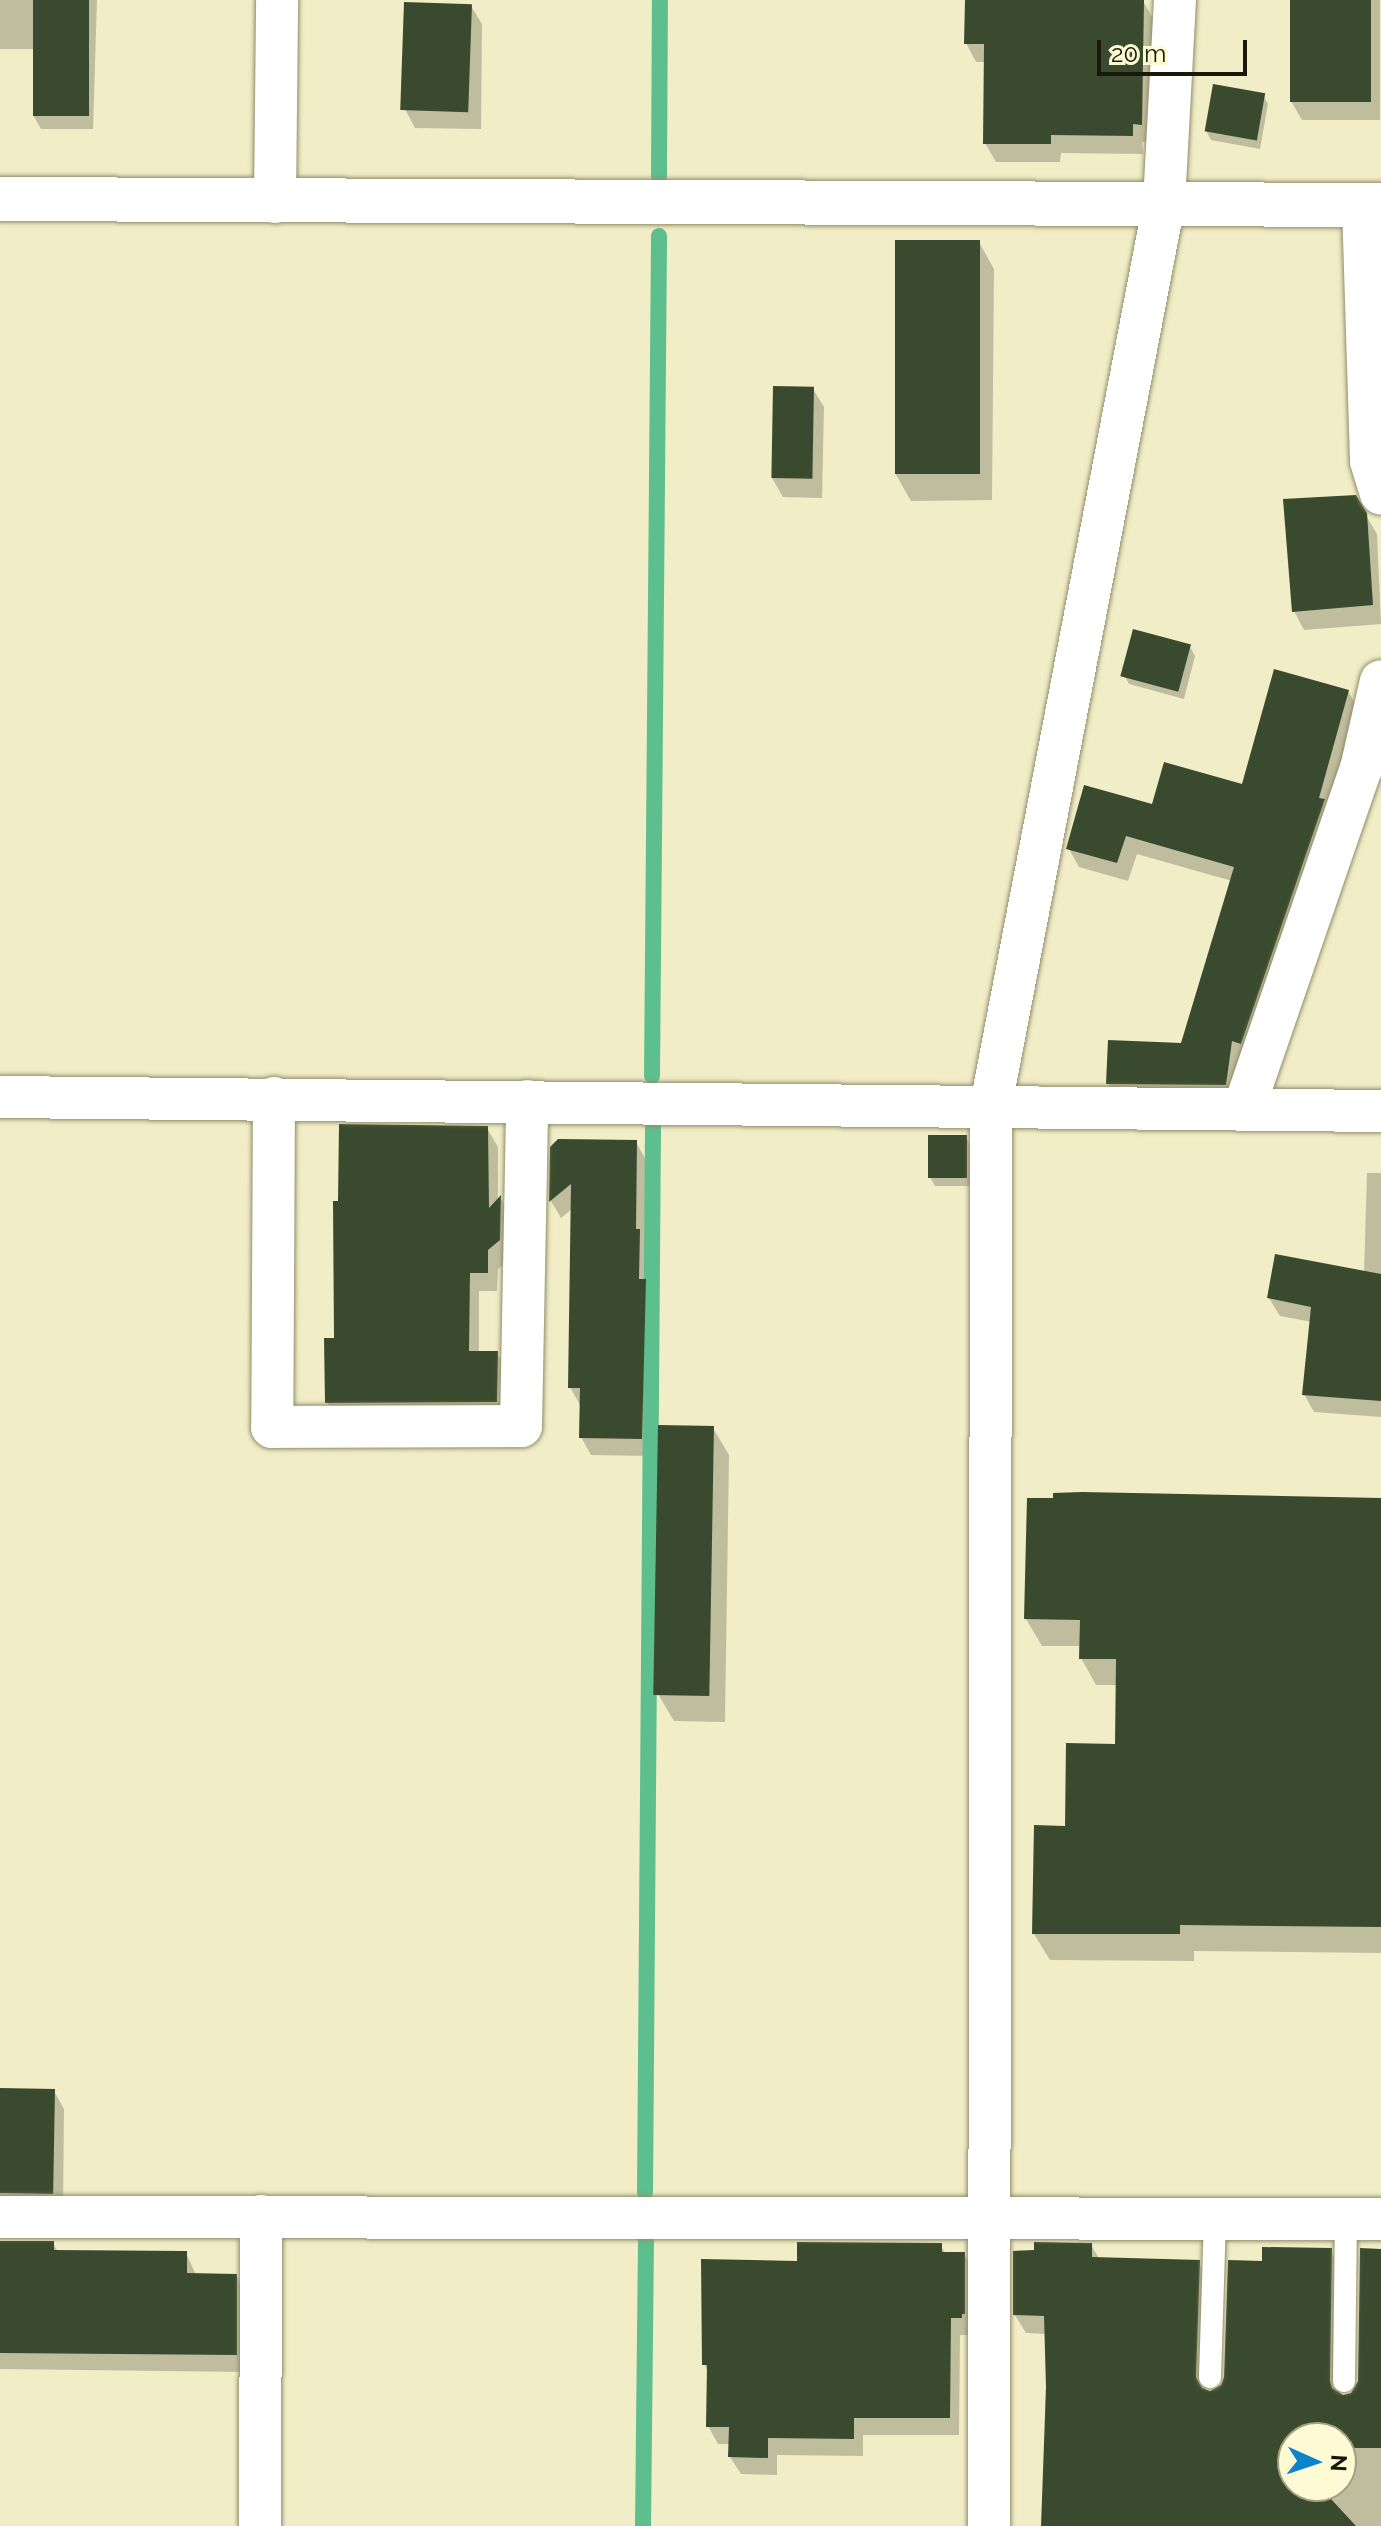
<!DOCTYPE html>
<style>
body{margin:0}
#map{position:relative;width:1381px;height:2526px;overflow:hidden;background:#f0edc7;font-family:Raleway,sans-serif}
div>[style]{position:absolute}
.shadow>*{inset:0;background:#0003}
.stream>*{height:16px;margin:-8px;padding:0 8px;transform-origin:8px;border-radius:8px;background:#5dbf8e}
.building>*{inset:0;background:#3a4a2e;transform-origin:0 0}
.roads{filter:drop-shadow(0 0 2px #918d6a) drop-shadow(0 0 2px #918d6a)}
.service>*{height:22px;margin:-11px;padding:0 11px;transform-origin:11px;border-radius:11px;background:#fff}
.minor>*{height:42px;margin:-21px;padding:0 21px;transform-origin:21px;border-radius:21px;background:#fff}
.tertiary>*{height:44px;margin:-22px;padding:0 22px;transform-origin:22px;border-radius:22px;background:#fff}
span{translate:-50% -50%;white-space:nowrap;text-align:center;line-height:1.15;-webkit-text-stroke:8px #fdfad4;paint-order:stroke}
.north{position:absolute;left:1277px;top:2422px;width:80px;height:80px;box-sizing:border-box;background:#fdfad4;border:2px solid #a2a083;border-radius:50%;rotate:93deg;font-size:22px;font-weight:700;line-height:32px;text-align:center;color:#19180a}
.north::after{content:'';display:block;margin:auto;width:28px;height:36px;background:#0d83cb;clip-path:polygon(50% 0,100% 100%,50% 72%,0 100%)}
.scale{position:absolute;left:1097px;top:40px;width:150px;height:36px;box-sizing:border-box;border:4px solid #19180a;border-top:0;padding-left:10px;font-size:24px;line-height:28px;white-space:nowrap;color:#19180a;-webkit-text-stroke:6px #fdfad4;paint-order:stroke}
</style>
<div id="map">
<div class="shadow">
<div style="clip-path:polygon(0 0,97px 0,93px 129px,41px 129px,33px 115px,34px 49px,0 49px)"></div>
<div style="clip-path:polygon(967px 0,1143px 1px,1154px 20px,1152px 142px,1142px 142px,1143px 154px,1061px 153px,1060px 162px,996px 162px,985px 143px,986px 62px,976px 62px,966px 43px)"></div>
<div style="clip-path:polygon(1292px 0,1380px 0,1380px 120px,1302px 120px,1291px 101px)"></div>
<div style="clip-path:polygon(471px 6px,482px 24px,481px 129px,415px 128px,405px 109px)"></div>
<div style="clip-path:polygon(1263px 95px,1268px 104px,1260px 149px,1211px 140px,1206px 131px)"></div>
<div style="clip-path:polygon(979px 242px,994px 269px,992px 500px,911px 501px,895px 473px)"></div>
<div style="clip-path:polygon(813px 389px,824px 407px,822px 498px,783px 497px,772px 478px)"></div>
<div style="clip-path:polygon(1355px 497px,1377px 534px,1381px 624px,1304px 630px,1294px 611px)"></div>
<div style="clip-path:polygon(1190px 647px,1195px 656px,1184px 699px,1129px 684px,1124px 675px)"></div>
<div style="clip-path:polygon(1348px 691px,1359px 710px,1330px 812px,1236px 1103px,1119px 1102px,1108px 1084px,1182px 1045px,1232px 881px,1137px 854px,1128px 881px,1079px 867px,1069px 849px,1154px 807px,1243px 786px)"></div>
<div style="clip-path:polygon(487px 1128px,498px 1147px,498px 1201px,501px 1199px,511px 1216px,510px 1259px,498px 1269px,497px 1291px,479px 1291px,479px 1353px,497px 1353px,508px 1372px,507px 1420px,338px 1421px,327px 1402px,336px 1340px)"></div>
<div style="clip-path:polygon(966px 1137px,971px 1146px,971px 1186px,935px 1186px,930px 1177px)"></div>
<div style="clip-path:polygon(636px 1142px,646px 1160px,645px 1241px,649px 1248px,648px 1287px,655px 1298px,651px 1456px,591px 1455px,581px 1437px,580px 1405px,570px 1387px,573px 1208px,561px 1218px,551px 1201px,552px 1148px)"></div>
<div style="clip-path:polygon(1367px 1173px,1381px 1173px,1381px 1417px,1314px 1412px,1304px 1394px,1312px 1322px,1280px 1316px,1269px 1298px,1364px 1273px)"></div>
<div style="clip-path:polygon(713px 1428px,729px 1455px,725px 1722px,674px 1721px,658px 1694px)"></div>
<div style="clip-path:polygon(1381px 1500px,1381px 1953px,1194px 1951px,1194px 1961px,1050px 1960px,1034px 1934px,1067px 1828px,1117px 1746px,1118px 1685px,1096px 1685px,1081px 1658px,1081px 1646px,1042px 1646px,1026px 1619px)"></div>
<div style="clip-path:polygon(0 2090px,54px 2091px,64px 2109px,63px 2210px,0 2213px)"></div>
<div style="clip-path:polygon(0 2243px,53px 2243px,58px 2252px,186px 2253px,196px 2275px,236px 2275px,246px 2293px,246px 2372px,0 2369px)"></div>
<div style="clip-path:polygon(940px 2245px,946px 2254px,964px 2254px,974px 2271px,971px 2335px,960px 2335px,959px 2435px,863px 2435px,863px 2456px,777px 2455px,777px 2475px,741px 2474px,730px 2457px,731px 2444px,718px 2444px,708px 2426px,709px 2374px,704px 2364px,799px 2263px)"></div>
<div style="clip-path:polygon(evenodd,1091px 2245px,1100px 2260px,1198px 2262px,1209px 2280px,1206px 2391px,1217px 2392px,1226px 2378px,1264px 2263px,1330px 2250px,1341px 2269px,1340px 2396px,1345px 2397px,1357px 2390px,1381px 2251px,1381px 2526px,1043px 2526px,1047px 2334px,1026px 2333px,1015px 2315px,1091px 2245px,1293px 2438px,1341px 2438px,1341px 2486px,1293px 2486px,1293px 2438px)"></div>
</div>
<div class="stream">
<div style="left:659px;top:177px;width:177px;rotate:-89.7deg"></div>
<div style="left:652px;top:1076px;width:840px;rotate:-89.52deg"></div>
<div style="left:645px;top:2192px;width:1068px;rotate:-89.57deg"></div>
<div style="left:643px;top:2526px;width:287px;rotate:-89.4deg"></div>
</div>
<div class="building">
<div style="left:33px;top:0;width:56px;height:116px"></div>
<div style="clip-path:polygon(965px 0,1144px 0,1142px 125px,1133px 124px,1133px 136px,1051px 135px,1051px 144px,983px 144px,984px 44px,964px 44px)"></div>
<div style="left:1290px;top:0;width:81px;height:102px"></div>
<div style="left:404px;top:2px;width:68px;height:108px;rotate:2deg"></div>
<div style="left:1213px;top:84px;width:53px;height:48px;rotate:10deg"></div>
<div style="left:980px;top:240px;width:234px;height:85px;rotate:90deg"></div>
<div style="left:773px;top:386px;width:41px;height:92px;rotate:1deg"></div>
<div style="clip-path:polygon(1356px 495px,1367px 513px,1373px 605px,1292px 612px,1283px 499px)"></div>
<div style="left:1133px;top:629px;width:60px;height:49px;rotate:15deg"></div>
<div style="clip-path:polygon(1274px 669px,1349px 690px,1319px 798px,1325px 799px,1241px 1044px,1232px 1041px,1226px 1085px,1106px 1084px,1108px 1040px,1181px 1043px,1234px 867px,1126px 836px,1117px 863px,1066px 849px,1084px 785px,1152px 804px,1164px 762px,1242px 784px)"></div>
<div style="clip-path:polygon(339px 1124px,488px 1126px,489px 1208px,501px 1195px,500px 1240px,488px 1250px,488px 1273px,470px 1273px,469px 1351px,498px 1351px,497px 1402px,325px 1403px,324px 1338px,334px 1338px,333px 1201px,338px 1201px)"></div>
<div style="left:928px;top:1135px;width:39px;height:43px"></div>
<div style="clip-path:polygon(558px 1139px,637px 1140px,636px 1229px,640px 1229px,639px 1279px,646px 1279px,642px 1439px,579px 1438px,580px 1388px,568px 1388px,571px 1184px,549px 1202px,550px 1147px)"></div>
<div style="clip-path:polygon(1275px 1254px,1381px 1274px,1381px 1401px,1302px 1395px,1311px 1307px,1267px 1298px)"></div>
<div style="left:658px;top:1425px;width:56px;height:270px;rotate:1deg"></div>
<div style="clip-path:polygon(1082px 1492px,1381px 1498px,1381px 1927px,1180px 1925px,1180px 1934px,1032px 1934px,1034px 1825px,1065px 1826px,1066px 1743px,1115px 1744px,1116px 1659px,1079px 1659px,1080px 1620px,1024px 1619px,1027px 1498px,1053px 1498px,1053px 1493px)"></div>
<div style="left:0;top:2088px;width:55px;height:105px;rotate:1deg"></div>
<div style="clip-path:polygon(0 2241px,54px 2241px,54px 2250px,187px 2251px,187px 2273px,237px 2274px,237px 2355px,0 2353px)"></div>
<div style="clip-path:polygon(797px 2242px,942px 2243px,942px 2252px,965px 2252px,965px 2314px,962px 2314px,962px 2318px,951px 2318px,950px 2418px,854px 2418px,854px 2439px,768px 2438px,768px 2458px,728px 2457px,729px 2427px,706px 2427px,707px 2365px,702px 2365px,701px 2259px,797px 2261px)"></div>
<div style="clip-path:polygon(1034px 2242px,1092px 2243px,1092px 2257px,1200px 2260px,1196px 2377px,1202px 2388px,1210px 2391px,1221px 2385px,1224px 2377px,1228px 2260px,1262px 2261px,1262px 2247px,1332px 2248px,1330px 2381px,1332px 2388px,1343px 2395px,1351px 2393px,1358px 2381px,1360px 2248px,1381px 2249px,1381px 2448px,1341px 2448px,1341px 2438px,1293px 2438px,1293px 2447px,1284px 2447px,1293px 2457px,1293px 2486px,1319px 2486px,1356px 2526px,1041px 2526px,1046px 2388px,1044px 2316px,1013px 2315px,1013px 2251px,1034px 2250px)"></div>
</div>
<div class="roads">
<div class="service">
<div style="left:1210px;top:2377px;width:160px;rotate:-88.2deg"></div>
<div style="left:1344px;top:2381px;width:162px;rotate:-89.3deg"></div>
</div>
<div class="minor">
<div style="left:275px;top:202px;width:202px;rotate:-89.4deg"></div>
<div style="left:1363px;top:205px;width:256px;rotate:88.2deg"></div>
<div style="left:1371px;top:461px;width:34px;rotate:73deg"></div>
<div style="left:0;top:1097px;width:1381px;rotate:0.58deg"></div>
<div style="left:274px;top:1098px;width:329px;rotate:90.3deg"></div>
<div style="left:272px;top:1427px;width:249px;rotate:-0.2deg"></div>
<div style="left:521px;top:1426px;width:325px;rotate:-88.9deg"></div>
<div style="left:1244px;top:1108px;width:359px;rotate:-71deg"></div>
<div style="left:1361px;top:769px;width:90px;rotate:-77.2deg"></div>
<div style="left:0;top:2217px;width:1381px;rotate:0.08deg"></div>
<div style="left:260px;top:2526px;width:310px;rotate:-89.8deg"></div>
<div style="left:989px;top:2526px;width:1421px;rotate:-89.92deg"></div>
<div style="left:991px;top:1105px;width:918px;rotate:-79.14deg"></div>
<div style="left:1164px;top:203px;width:203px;rotate:-86.9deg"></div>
</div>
<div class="tertiary">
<div style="left:0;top:199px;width:1381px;rotate:0.25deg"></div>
</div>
</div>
<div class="north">N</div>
<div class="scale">20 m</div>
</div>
